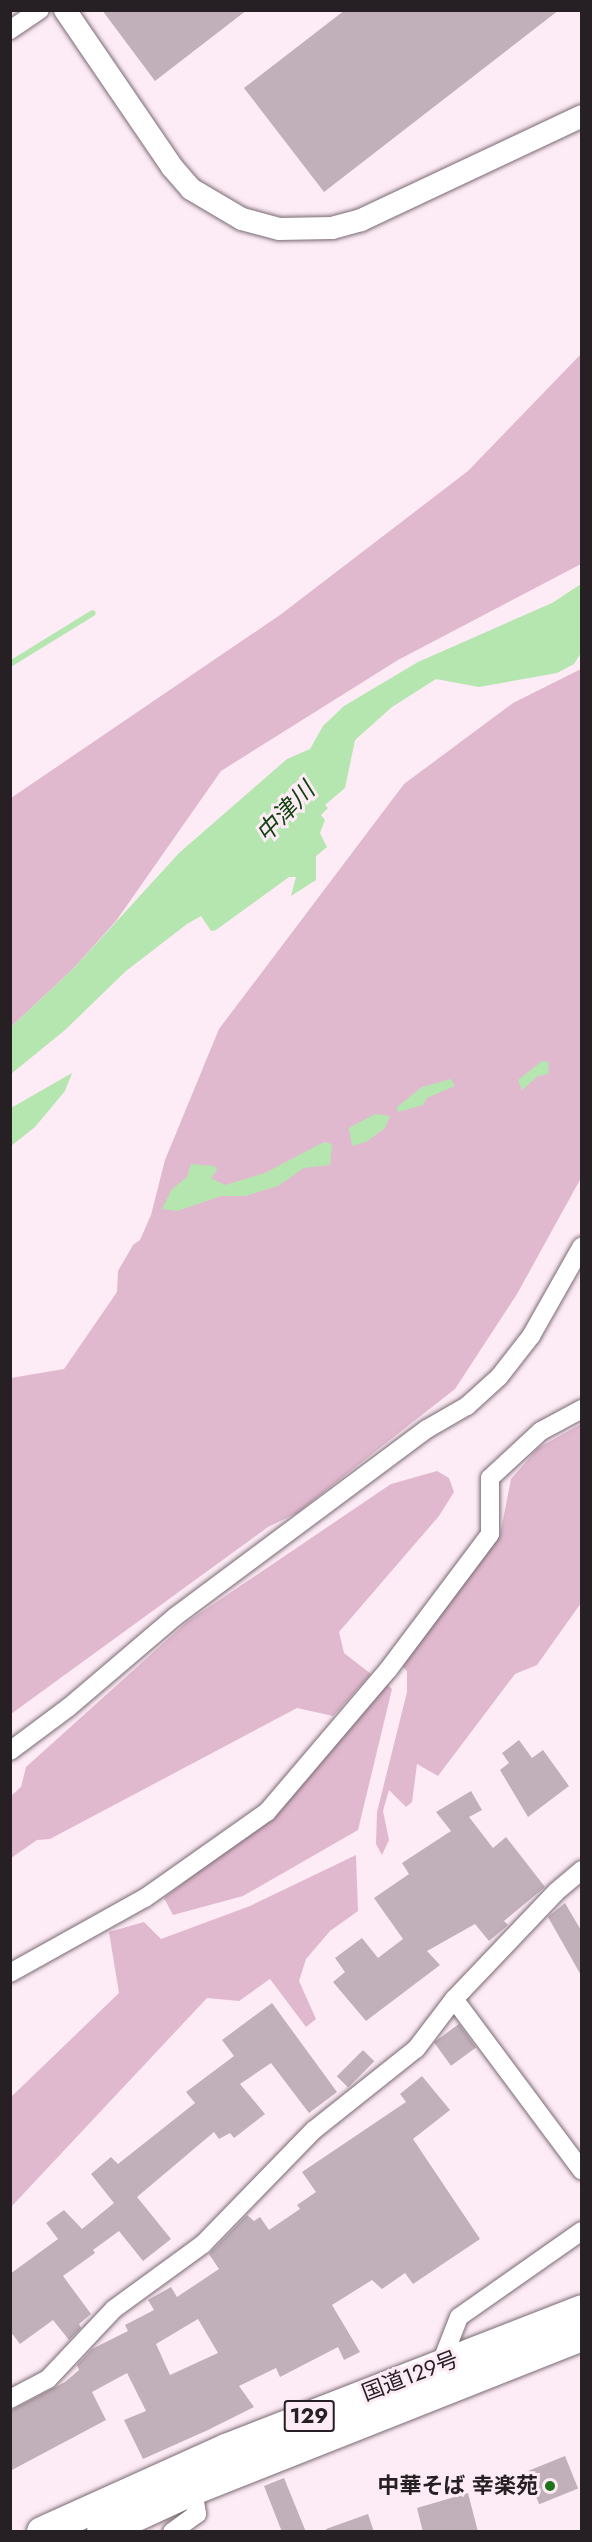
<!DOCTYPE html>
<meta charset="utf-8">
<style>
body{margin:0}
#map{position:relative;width:592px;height:2542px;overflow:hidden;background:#fdebf5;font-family:Jost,"Noto Sans JP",sans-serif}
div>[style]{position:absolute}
.green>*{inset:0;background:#e1b9cf}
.water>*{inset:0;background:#b5e6b0}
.stream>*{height:6px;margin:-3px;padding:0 3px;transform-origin:3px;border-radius:3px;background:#b5e6b0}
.building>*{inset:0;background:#c1b0b9;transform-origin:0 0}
.roads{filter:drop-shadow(0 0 2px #796a72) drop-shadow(0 0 2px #796a72)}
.minor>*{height:18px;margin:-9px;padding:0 9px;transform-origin:9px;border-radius:9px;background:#fff}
.tertiary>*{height:22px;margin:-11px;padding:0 11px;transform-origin:11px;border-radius:11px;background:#fff}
.trunk>*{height:30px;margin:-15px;padding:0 15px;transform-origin:15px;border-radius:15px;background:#fff}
.dots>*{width:16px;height:16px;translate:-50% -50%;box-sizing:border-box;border:3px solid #fdebf5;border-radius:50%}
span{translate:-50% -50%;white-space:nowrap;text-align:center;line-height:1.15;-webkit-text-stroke:6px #fdebf5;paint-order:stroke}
.shield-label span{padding:2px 4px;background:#fdebf5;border:2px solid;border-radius:4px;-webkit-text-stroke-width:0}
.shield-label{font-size:21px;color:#261f23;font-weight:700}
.street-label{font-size:22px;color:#261f23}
.poi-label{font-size:22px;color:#261f23;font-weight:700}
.right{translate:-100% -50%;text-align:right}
.water-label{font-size:24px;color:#134410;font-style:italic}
.frame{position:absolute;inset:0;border:12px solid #261f23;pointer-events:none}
</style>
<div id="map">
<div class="green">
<div style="clip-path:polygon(581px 354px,581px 564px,398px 660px,221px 771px,116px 921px,74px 968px,11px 1027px,11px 798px,280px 615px,468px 471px)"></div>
<div style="clip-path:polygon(581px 669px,581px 1178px,517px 1294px,455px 1389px,297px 1513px,268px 1527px,11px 1714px,11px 1378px,64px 1369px,117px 1292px,118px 1271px,133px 1245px,140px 1240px,151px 1215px,165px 1160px,219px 1029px,404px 784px,513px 703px)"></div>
<div style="clip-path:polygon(581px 1424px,581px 1603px,537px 1665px,515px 1674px,438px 1776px,417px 1764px,412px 1802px,406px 1807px,389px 1790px,383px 1811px,389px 1840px,382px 1855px,376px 1844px,377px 1812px,407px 1692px,407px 1671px,402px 1666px,500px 1535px,511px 1479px,538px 1448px)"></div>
<div style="clip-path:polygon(437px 1471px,449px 1478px,454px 1492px,439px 1516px,339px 1632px,344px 1653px,371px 1674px,333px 1716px,297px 1708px,50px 1839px,37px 1840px,11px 1858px,11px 1796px,21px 1787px,26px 1767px,187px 1622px,391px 1484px)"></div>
<div style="clip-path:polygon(387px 1684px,392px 1689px,358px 1830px,243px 1896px,173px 1915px,164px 1898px,274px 1813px)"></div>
<div style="clip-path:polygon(356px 1855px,358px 1911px,330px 1931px,306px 1959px,299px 1981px,316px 2019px,306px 2027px,270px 1979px,239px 2001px,207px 1998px,11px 2207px,11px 2097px,119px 1993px,109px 1932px,144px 1922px,161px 1939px,250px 1906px)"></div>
</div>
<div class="water">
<div style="clip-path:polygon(581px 584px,581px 653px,574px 664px,557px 673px,479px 687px,436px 679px,392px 707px,355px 740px,345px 788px,325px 805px,328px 808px,321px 815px,325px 820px,320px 833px,327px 847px,316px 856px,316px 880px,291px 896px,296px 877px,289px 877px,216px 930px,211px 931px,201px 916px,187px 924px,126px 971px,65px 1030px,11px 1074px,11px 1027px,74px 968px,179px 853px,287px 759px,310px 749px,323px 726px,344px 706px,418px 662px,552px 603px)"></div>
<div style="clip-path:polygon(542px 1061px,549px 1062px,548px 1074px,538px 1076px,522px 1090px,518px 1080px)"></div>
<div style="clip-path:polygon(72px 1073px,65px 1091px,35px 1127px,11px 1146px,11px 1108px)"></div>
<div style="clip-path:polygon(451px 1079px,455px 1086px,427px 1098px,423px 1105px,398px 1112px,397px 1107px,422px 1087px)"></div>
<div style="clip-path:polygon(375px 1114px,390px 1116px,385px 1128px,366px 1142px,352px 1146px,349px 1128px)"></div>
<div style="clip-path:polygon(324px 1142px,332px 1144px,330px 1165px,304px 1168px,278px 1186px,245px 1196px,221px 1196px,177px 1211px,162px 1209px,172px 1189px,187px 1177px,191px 1164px,215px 1166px,217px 1170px,211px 1178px,225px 1185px,265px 1173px)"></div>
</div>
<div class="stream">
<div style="left:10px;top:664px;width:97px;rotate:-31.6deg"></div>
</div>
<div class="building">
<div style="clip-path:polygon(102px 10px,247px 10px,155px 81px)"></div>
<div style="clip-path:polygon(345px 10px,559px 10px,324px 192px,244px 88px)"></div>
<div style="clip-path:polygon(519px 1740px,532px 1758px,543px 1750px,569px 1786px,528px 1817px,500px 1770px,509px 1763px,502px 1753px)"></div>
<div style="clip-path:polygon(471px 1791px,482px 1810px,469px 1817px,493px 1848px,506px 1837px,545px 1887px,504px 1921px,508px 1925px,489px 1941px,475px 1924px,427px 1951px,440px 1965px,366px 2021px,333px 1982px,345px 1972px,335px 1958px,362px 1938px,378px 1958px,403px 1939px,374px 1898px,409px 1874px,402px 1863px,451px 1831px,436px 1812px)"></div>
<div style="clip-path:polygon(565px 1903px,582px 1932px,582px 1977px,548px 1917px)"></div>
<div style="clip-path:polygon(272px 2003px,337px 2092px,309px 2113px,271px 2063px,240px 2084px,265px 2114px,234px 2138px,230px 2133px,219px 2139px,214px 2132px,137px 2197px,171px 2239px,143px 2261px,119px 2231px,93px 2250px,95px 2253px,63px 2276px,91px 2314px,79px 2324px,81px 2328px,69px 2340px,53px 2320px,20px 2344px,10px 2331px,10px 2274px,58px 2239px,46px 2223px,64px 2210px,82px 2229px,114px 2203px,91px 2174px,111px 2157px,118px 2164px,195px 2103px,186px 2092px,234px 2056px,222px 2040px)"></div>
<div style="left:459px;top:2024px;width:29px;height:31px;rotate:54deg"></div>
<div style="left:363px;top:2050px;width:16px;height:37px;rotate:45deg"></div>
<div style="clip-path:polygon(evenodd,422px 2076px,450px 2110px,413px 2139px,480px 2239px,413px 2284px,405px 2273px,382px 2289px,372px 2280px,332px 2305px,360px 2352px,344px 2360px,338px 2347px,280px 2377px,276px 2368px,239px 2386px,254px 2407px,208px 2430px,143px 2459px,124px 2420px,146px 2411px,127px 2373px,92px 2392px,106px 2420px,10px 2471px,10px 2411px,65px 2382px,79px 2370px,77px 2365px,92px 2349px,128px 2331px,125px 2325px,154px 2310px,148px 2300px,171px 2287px,177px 2297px,219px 2269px,209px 2254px,247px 2215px,254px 2221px,260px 2217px,269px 2230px,300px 2209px,297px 2205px,316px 2192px,302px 2172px,406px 2102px,400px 2094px,422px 2076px,198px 2319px,218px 2353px,170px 2375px,156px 2344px,198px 2319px)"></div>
<div style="left:565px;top:2456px;width:35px;height:42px;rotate:68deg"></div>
<div style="clip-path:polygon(284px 2478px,306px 2532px,282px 2532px,264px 2486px)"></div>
<div style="clip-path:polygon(468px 2493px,478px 2532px,423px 2532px,417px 2508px)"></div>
<div style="clip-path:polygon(368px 2514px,374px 2532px,327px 2532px,326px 2529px)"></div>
</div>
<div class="roads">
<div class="minor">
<div style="left:10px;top:30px;width:36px;rotate:-34deg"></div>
<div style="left:10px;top:1751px;width:74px;rotate:-36.7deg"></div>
<div style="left:69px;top:1707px;width:140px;rotate:-40.4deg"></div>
<div style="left:176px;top:1616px;width:313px;rotate:-36.7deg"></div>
<div style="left:427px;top:1429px;width:46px;rotate:-29.9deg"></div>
<div style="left:467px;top:1406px;width:43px;rotate:-42.2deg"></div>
<div style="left:499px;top:1377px;width:52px;rotate:-52deg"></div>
<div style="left:531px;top:1336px;width:103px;rotate:-60.5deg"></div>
<div style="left:582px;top:1870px;width:34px;rotate:140deg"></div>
<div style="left:556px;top:1892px;width:148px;rotate:133.6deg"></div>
<div style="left:454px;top:1999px;width:214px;rotate:53.3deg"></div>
<div style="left:10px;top:1973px;width:154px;rotate:-29.1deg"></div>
<div style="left:145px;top:1898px;width:149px;rotate:-35.2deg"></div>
<div style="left:267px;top:1812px;width:187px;rotate:-49.6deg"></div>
<div style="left:388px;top:1670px;width:170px;rotate:-53.1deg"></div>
<div style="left:490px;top:1534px;width:56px;rotate:-90deg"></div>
<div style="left:490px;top:1478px;width:69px;rotate:-42.7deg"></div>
<div style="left:541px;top:1431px;width:47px;rotate:-28.2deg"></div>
<div style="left:441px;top:2363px;width:49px;rotate:-68.6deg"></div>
<div style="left:459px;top:2317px;width:150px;rotate:-35deg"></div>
<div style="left:10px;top:2399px;width:43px;rotate:-27.8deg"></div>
<div style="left:48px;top:2379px;width:96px;rotate:-46.7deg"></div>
<div style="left:114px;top:2309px;width:110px;rotate:-36.1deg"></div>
<div style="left:203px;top:2244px;width:159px;rotate:-45.8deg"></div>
<div style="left:314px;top:2130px;width:130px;rotate:-38.5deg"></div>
<div style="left:416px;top:2049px;width:63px;rotate:-52.8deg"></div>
<div style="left:172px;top:2532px;width:31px;rotate:-36deg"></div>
<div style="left:197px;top:2514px;width:24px;rotate:-99deg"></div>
</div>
<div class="tertiary">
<div style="left:65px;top:10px;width:190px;rotate:55.7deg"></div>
<div style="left:172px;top:167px;width:29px;rotate:49deg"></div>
<div style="left:191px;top:189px;width:59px;rotate:30.5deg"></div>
<div style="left:242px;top:219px;width:38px;rotate:15deg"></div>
<div style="left:279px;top:229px;width:53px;rotate:-1.1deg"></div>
<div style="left:332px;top:228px;width:30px;rotate:-15deg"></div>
<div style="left:361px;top:220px;width:244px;rotate:-25.2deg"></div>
</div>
<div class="trunk">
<div style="left:42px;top:2532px;width:202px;rotate:-24.3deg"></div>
<div style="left:226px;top:2449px;width:382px;rotate:-21.3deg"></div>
<div style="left:102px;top:2532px;width:100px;rotate:-24.8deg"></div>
<div style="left:193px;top:2490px;width:418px;rotate:-21.6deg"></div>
</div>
</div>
<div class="dots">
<div style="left:550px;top:2486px;background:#1f711a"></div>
</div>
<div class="shield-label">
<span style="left:309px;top:2416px">129</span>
</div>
<div class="street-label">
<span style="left:410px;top:2376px;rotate:-21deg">国道129号</span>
</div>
<div class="poi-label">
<span class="right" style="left:538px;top:2486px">中華そば 幸楽苑</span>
</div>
<div class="water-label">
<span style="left:285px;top:812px;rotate:-46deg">中津川</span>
</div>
<div class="frame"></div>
</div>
